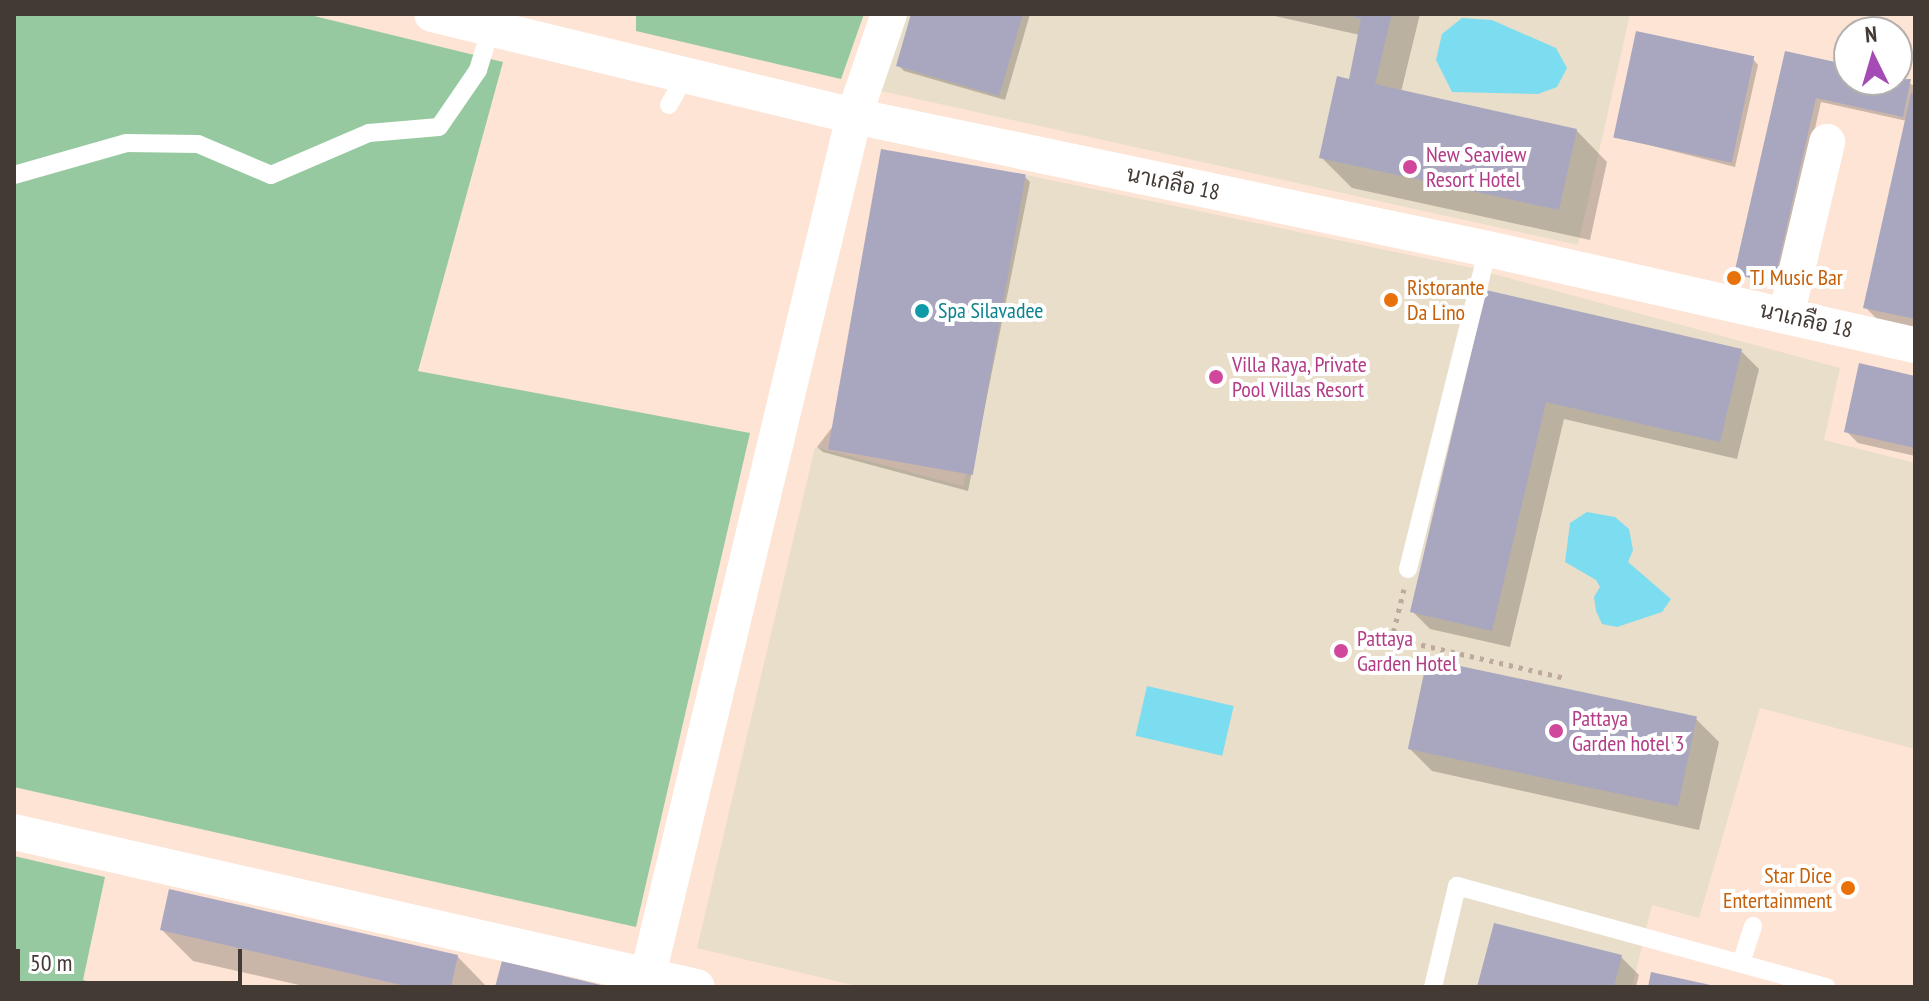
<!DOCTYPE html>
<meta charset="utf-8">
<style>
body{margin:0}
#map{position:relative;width:1929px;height:1001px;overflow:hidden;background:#fde4d4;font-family:"PT Sans Narrow",Sarabun,sans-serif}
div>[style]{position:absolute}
.commercial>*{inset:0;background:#e9dec9}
.green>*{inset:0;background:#97c9a0}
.water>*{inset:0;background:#7dddf0;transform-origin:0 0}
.shadow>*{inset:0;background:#0003}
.building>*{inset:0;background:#a9a7bf;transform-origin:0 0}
.path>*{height:5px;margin-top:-2.5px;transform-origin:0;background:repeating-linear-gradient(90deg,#beaa9d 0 4px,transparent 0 10px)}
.service>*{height:18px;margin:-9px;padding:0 9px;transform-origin:9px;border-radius:9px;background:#fff}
.minor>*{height:36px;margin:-18px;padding:0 18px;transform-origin:18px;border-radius:18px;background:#fff}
.dots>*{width:22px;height:22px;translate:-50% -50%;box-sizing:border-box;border:4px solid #fff;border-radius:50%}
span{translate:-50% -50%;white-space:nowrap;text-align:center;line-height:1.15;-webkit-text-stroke:8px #fff;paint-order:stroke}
.hotel-label{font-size:22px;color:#b23c85}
.left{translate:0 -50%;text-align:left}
.street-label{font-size:22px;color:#443a34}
.food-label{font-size:22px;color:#c56008}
.right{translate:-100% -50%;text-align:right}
.culture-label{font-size:22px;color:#0d838f}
.frame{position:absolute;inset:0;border:16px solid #443a34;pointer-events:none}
.north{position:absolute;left:1833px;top:16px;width:80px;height:80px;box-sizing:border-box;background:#fff;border:2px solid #b4b0ae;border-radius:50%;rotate:355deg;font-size:22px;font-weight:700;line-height:32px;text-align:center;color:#443a34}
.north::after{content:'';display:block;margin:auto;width:28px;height:36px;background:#a54bb6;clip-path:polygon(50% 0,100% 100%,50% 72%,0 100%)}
.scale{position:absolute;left:16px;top:949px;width:226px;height:36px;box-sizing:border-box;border:4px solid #443a34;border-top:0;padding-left:10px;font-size:24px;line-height:28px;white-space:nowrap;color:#443a34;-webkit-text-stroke:6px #fff;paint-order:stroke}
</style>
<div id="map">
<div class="commercial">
<div style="clip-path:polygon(900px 14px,1630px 14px,1578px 245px,872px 89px)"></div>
<div style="clip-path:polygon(1026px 175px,1472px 268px,1840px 368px,1824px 440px,1915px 463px,1915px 749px,1760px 708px,1699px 918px,1652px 905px,1632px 987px,861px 987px,697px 948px,815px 447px,963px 486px)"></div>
</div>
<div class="green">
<div style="clip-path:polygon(14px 14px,306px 14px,503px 62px,418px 371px,750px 433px,636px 927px,14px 787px)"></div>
<div style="clip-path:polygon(636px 14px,864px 14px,841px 79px,636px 31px)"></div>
<div style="clip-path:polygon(14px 856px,105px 877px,83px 980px,111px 987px,14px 987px)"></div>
</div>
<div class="water">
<div style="clip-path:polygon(1462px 18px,1492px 20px,1556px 48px,1567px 68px,1557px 87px,1538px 94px,1452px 92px,1436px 60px,1442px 34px)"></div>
<div style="clip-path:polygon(1587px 512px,1615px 517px,1629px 529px,1633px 550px,1628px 562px,1671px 599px,1662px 612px,1617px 627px,1602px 624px,1596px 611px,1594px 597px,1600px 587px,1596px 580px,1565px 562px,1570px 523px)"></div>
<div style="left:1147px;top:686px;width:89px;height:51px;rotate:13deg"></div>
</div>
<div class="shadow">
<div style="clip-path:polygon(913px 14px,1030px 14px,1005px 100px,904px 71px,898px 65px)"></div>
<div style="clip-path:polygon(1265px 14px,1420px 14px,1401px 92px,1576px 130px,1607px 162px,1590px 240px,1352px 188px,1321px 157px,1355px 82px,1360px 35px)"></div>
<div style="clip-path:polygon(1787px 53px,1849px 67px,1849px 80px,1897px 78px,1915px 86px,1915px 336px,1888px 330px,1865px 307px,1907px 121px,1821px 102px,1779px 287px,1737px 274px)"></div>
<div style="clip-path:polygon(1753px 59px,1758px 65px,1735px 167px,1614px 136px)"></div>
<div style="clip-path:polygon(1025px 177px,1030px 182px,968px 491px,823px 452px,817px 447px)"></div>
<div style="clip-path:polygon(1488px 292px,1741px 351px,1759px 369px,1737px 459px,1564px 419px,1510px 647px,1430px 629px,1412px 611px)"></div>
<div style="clip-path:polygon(1915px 378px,1915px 456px,1858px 443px,1846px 431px)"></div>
<div style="clip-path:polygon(1696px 719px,1719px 742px,1699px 830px,1432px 771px,1409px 748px)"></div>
<div style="clip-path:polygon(162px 930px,457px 956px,487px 987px,308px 987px,193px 961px)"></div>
<div style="clip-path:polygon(1621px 957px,1639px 975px,1636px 987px,1479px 987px)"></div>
</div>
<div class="building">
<div style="clip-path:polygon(911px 14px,1023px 14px,999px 96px,896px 66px)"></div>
<div style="clip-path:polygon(1346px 14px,1392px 14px,1375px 84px,1577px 129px,1559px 210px,1319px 158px,1337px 76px,1349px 79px,1361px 19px)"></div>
<div style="left:1636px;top:31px;width:121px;height:109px;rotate:12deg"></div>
<div style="clip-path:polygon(1785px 51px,1849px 65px,1849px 80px,1911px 79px,1903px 117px,1816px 98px,1774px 283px,1734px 274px)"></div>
<div style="clip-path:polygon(1911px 93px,1915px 94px,1915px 319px,1863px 308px)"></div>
<div style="left:881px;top:149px;width:147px;height:305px;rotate:10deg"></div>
<div style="clip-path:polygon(1486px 290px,1742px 349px,1720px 442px,1546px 402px,1492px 631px,1410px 612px)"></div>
<div style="clip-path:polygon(1859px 363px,1915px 376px,1915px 448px,1844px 432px)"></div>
<div style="left:1427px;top:659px;width:276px;height:92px;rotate:12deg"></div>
<div style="clip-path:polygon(169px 889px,458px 955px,451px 987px,410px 987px,160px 930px)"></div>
<div style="clip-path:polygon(1494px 923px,1622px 955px,1614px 987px,1477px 987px)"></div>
<div style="clip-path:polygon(502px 961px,605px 986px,605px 987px,495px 987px)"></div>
<div style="clip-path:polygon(1651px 972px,1715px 986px,1715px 987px,1648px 987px)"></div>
</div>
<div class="path">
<div style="left:1404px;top:589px;width:50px;rotate:103.8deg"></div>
<div style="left:1392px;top:638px;width:178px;rotate:13deg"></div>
</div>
<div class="service">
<div style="left:669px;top:105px;width:33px;rotate:-61deg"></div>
<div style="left:14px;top:175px;width:116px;rotate:-15.9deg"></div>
<div style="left:126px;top:143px;width:72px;rotate:0.8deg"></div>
<div style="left:198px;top:144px;width:79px;rotate:23deg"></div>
<div style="left:271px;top:175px;width:107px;rotate:-23.2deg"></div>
<div style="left:369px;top:133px;width:70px;rotate:-4.9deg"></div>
<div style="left:439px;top:127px;width:69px;rotate:-55.6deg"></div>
<div style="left:478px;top:70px;width:41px;rotate:-72.9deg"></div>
<div style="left:1408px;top:569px;width:330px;rotate:-76deg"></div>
<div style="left:1741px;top:963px;width:39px;rotate:-72deg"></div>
<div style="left:1433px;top:987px;width:104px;rotate:-76.6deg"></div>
<div style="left:1457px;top:886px;width:383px;rotate:15.3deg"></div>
</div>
<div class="minor">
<div style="left:432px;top:14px;width:434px;rotate:13.6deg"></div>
<div style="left:854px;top:116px;width:648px;rotate:11.85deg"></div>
<div style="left:1488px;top:249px;width:438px;rotate:12.7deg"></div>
<div style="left:1786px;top:316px;width:179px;rotate:-76.7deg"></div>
<div style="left:14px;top:832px;width:700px;rotate:12.79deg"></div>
<div style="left:645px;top:987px;width:896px;rotate:-76.51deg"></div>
<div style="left:854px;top:116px;width:108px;rotate:-71.1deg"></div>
</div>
<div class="dots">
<div style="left:1410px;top:167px;background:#d1479c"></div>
<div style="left:1734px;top:278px;background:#e8710a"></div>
<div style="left:1391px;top:300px;background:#e8710a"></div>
<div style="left:922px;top:311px;background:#0f9aa8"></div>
<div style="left:1216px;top:377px;background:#d1479c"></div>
<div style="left:1341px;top:651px;background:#d1479c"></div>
<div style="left:1556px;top:731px;background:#d1479c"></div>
<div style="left:1848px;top:888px;background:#e8710a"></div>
</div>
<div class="hotel-label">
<span class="left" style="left:1426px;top:167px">New Seaview<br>Resort Hotel</span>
<span class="left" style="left:1232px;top:377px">Villa Raya, Private<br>Pool Villas Resort</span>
<span class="left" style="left:1357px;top:651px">Pattaya<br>Garden Hotel</span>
<span class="left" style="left:1572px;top:731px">Pattaya<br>Garden hotel 3</span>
</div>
<div class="street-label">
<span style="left:1173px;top:183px;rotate:12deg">นาเกลือ 18</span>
<span style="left:1806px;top:320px;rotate:13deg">นาเกลือ 18</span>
</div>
<div class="food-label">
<span class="left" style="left:1750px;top:278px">TJ Music Bar</span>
<span class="left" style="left:1407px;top:300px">Ristorante<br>Da Lino</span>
<span class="right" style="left:1832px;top:888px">Star Dice<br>Entertainment</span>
</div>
<div class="culture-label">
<span class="left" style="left:938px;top:311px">Spa Silavadee</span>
</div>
<div class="frame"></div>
<div class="north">N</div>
<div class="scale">50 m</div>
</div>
